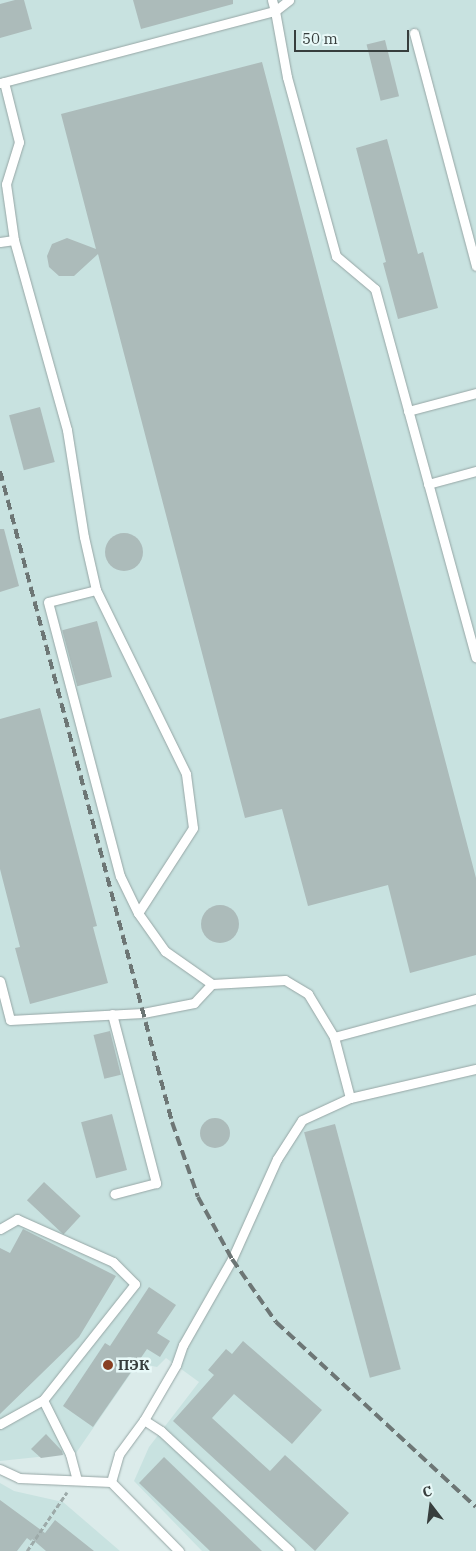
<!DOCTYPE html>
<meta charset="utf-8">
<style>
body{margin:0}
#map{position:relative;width:476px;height:1551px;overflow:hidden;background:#dbebea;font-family:"IBM Plex Serif",serif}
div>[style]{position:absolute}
.built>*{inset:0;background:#c8e2e0}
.building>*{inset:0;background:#acbbba;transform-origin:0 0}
.round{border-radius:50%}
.path>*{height:2.5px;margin-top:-1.25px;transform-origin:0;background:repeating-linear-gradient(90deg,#9daaa9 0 5px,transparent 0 7.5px)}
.roads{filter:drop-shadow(0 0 1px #96a6a5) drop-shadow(0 0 1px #96a6a5)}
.service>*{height:9px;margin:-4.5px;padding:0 4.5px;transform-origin:4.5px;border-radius:4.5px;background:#fff}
.rail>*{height:4px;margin-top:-2px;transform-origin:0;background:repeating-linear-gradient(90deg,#6d7675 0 10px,transparent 0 15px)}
.dots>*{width:14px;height:14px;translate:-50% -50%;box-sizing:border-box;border:2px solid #e8f9f8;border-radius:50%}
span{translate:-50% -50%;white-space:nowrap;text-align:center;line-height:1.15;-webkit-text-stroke:5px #e8f9f8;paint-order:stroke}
.poi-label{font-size:14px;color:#373e3d;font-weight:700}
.left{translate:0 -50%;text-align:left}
.north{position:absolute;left:406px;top:1481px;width:50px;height:50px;-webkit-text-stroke:4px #e8f9f8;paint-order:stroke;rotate:345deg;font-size:14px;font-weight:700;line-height:20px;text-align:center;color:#373e3d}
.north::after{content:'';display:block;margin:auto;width:18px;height:22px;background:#373e3d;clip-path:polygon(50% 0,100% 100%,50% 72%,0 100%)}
.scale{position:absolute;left:294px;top:30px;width:115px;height:22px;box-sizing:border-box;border:2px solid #373e3d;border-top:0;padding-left:6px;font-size:15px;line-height:18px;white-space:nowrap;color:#373e3d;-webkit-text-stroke:4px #e8f9f8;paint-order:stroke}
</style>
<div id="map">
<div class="built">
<div style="clip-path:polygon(0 0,476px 0,476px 1551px,202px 1551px,134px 1481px,149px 1447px,199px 1382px,166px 1358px,157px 1367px,138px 1363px,76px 1453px,0 1461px)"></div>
<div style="clip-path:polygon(0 1483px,14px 1491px,63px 1502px,120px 1551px,0 1551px)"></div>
</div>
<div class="building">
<div style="clip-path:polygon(15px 0,24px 0,32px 29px,0 38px,0 4px)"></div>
<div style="clip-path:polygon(133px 0,233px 0,233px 4px,141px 29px)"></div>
<div style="left:385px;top:40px;width:58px;height:19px;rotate:76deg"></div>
<div style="clip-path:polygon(262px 62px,476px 878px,476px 955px,410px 973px,388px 885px,308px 906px,282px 809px,245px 818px,98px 254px,74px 276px,59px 276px,49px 267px,47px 256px,52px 244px,67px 238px,96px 249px,61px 114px)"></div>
<div style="clip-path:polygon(387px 139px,418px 254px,423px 252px,438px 308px,398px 319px,383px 263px,386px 262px,356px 148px)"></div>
<div style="left:40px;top:407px;width:57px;height:32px;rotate:75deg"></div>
<div style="clip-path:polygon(0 529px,4px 529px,19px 586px,0 592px)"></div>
<div class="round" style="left:105px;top:533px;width:38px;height:38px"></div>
<div style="left:97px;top:621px;width:58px;height:36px;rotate:75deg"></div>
<div style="clip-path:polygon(40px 708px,97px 926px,93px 927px,108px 983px,30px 1004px,15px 948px,20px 947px,0 869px,0 719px)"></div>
<div class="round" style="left:201px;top:905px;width:38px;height:38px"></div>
<div style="left:110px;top:1031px;width:45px;height:17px;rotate:76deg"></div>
<div style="left:112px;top:1114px;width:58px;height:32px;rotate:75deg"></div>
<div class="round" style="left:200px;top:1118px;width:30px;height:30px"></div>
<div style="left:335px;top:1124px;width:254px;height:32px;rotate:75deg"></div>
<div style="left:44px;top:1182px;width:50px;height:25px;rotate:43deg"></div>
<div style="clip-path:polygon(23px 1229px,116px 1276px,79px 1337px,0 1414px,0 1248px,10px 1253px)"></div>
<div style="clip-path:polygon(149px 1287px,176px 1305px,157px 1333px,170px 1341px,160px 1357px,147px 1349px,93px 1427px,63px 1406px,105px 1343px,110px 1346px)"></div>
<div style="clip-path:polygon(243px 1341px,322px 1410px,292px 1444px,234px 1394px,212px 1418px,270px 1471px,285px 1455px,349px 1513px,315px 1551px,173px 1421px,214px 1375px,208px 1370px,226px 1349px,232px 1354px)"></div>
<div style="clip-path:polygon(46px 1434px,62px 1451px,63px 1455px,41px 1458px,31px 1449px)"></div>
<div style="clip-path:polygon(164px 1457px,262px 1551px,210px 1551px,139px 1483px)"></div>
<div style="clip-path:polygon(0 1500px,45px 1533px,55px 1520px,94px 1551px,46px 1551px,32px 1539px,31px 1541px,27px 1538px,17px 1551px,0 1551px)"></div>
</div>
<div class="path">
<div style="left:27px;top:1551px;width:71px;rotate:-55.9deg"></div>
</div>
<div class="roads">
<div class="service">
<div style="left:272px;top:0;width:11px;rotate:75deg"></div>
<div style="left:275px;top:11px;width:18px;rotate:-38deg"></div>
<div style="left:414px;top:33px;width:241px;rotate:75.1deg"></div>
<div style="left:4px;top:82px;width:62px;rotate:76deg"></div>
<div style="left:19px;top:142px;width:44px;rotate:107.2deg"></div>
<div style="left:6px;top:184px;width:57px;rotate:81.9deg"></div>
<div style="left:14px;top:240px;width:197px;rotate:74.4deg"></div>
<div style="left:67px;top:430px;width:108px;rotate:81deg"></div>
<div style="left:84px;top:537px;width:54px;rotate:77.2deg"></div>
<div style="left:96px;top:590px;width:205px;rotate:63.9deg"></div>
<div style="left:186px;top:774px;width:54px;rotate:82.6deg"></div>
<div style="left:193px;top:828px;width:101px;rotate:122.9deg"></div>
<div style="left:0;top:83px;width:284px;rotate:-14.7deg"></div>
<div style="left:275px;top:11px;width:67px;rotate:79.7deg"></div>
<div style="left:287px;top:77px;width:186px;rotate:74.7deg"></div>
<div style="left:336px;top:256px;width:51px;rotate:40.2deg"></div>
<div style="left:375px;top:289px;width:382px;rotate:74.7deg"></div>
<div style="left:0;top:242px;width:14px;rotate:-8deg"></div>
<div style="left:408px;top:411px;width:70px;rotate:-14.8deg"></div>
<div style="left:428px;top:484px;width:50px;rotate:-15.2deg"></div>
<div style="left:96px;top:590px;width:49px;rotate:166deg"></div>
<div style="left:48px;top:602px;width:283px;rotate:75.3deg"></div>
<div style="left:120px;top:876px;width:41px;rotate:64.1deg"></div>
<div style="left:138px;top:913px;width:47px;rotate:54.6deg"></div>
<div style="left:165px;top:951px;width:57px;rotate:35.1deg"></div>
<div style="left:212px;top:984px;width:73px;rotate:-3.1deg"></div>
<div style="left:285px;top:980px;width:27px;rotate:31deg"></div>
<div style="left:308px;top:994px;width:50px;rotate:58.8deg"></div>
<div style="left:334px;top:1037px;width:63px;rotate:75.3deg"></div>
<div style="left:0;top:981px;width:40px;rotate:75.6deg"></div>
<div style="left:10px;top:1020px;width:133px;rotate:-3deg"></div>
<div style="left:143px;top:1013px;width:52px;rotate:-11.1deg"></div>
<div style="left:194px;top:1003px;width:26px;rotate:-47deg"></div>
<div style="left:112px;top:1014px;width:175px;rotate:75.4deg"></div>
<div style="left:156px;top:1183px;width:43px;rotate:165.3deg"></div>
<div style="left:334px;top:1037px;width:147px;rotate:-15deg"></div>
<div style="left:0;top:1229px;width:20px;rotate:-30deg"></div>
<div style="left:17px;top:1219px;width:105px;rotate:24.1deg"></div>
<div style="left:113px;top:1262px;width:31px;rotate:45deg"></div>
<div style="left:135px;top:1284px;width:148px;rotate:128.4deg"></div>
<div style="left:43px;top:1400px;width:60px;rotate:63.4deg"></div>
<div style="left:70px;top:1454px;width:27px;rotate:75deg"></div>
<div style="left:144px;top:1420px;width:20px;rotate:33deg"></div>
<div style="left:161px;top:1431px;width:176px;rotate:42.9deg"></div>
<div style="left:0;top:1424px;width:49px;rotate:-29.2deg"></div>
<div style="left:0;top:1469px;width:21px;rotate:25deg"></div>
<div style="left:19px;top:1478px;width:92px;rotate:2.5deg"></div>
<div style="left:111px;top:1482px;width:29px;rotate:-74deg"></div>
<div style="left:119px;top:1454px;width:42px;rotate:-53.7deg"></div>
<div style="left:144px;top:1420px;width:64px;rotate:-59.8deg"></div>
<div style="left:176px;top:1365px;width:21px;rotate:-71deg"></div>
<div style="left:183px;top:1345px;width:99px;rotate:-60.3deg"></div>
<div style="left:232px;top:1259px;width:110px;rotate:-65.8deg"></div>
<div style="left:277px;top:1159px;width:46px;rotate:-57.3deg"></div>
<div style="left:302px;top:1120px;width:53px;rotate:-24.6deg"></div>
<div style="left:350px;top:1098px;width:129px;rotate:-13deg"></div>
<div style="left:111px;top:1482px;width:97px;rotate:45.4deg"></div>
</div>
</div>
<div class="rail">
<div style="left:0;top:471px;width:673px;rotate:75.2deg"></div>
<div style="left:172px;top:1122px;width:79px;rotate:70.9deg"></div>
<div style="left:198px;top:1197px;width:71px;rotate:61.3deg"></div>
<div style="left:232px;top:1259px;width:77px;rotate:55.1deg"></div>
<div style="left:276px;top:1322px;width:272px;rotate:42.8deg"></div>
</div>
<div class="dots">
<div style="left:108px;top:1365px;background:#883f22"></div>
</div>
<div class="poi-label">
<span class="left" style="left:118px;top:1365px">ПЭК</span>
</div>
<div class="north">С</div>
<div class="scale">50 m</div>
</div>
